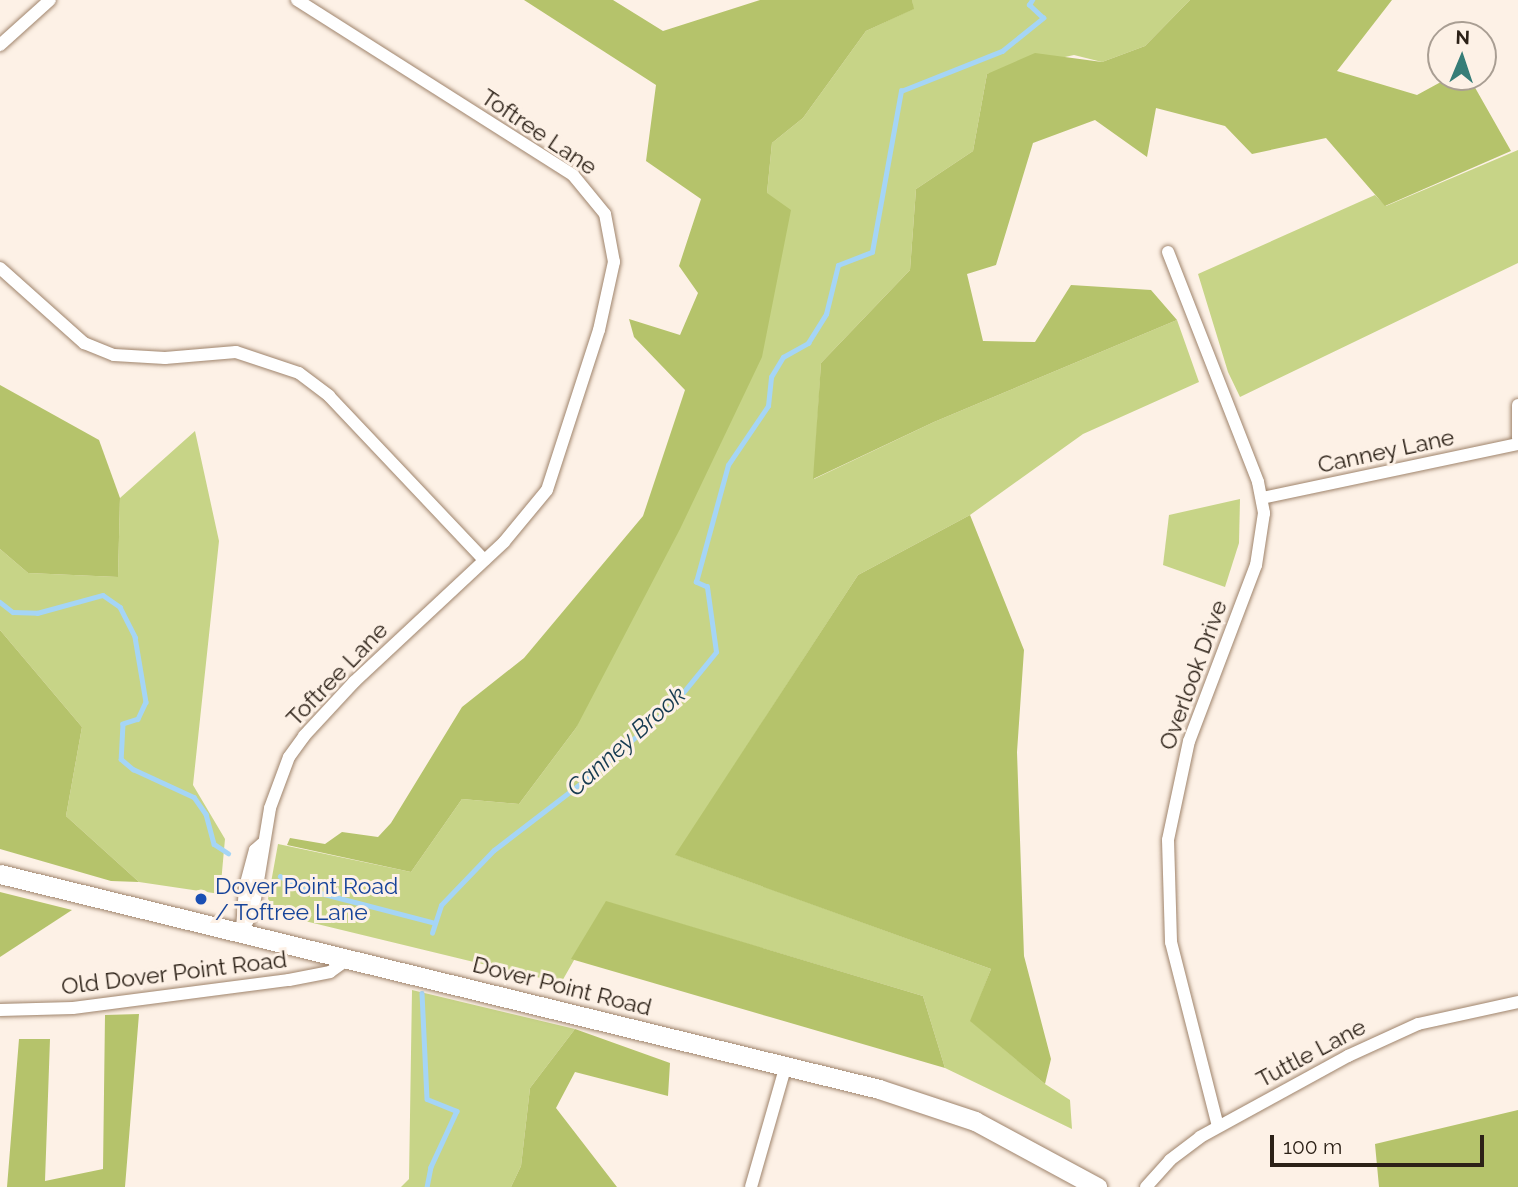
<!DOCTYPE html>
<style>
body{margin:0}
#map{position:relative;width:1518px;height:1187px;overflow:hidden;background:#fdf1e6;font-family:Raleway,sans-serif}
div>[style]{position:absolute}
.green>*{inset:0;background:#c7d487}
.forest>*{inset:0;background:#b5c36b}
.stream>*{height:4.5px;margin:-2.25px;padding:0 2.25px;transform-origin:2.25px;border-radius:2.25px;background:#a5d5f6}
.roads{filter:drop-shadow(0 0 2px #9f846c) drop-shadow(0 0 2px #9f846c)}
.minor>*{height:12px;margin:-6px;padding:0 6px;transform-origin:6px;border-radius:6px;background:#fff}
.secondary>*{height:19px;margin:-9.5px;padding:0 9.5px;transform-origin:9.5px;border-radius:9.5px;background:#fff}
.dots>*{width:19px;height:19px;translate:-50% -50%;box-sizing:border-box;border:4px solid #fdf1e6;border-radius:50%}
span{translate:-50% -50%;white-space:nowrap;text-align:center;line-height:1.15;-webkit-text-stroke:6px #fdf1e6;paint-order:stroke}
.street-label{font-size:23px;color:#2c2117}
.transit-label{font-size:23px;color:#164399}
.left{translate:0 -50%;text-align:left}
.water-label{font-size:24px;color:#153a50;font-style:italic}
.north{position:absolute;left:1427px;top:21px;width:70px;height:70px;box-sizing:border-box;background:#fdf1e6;border:2px solid #a99e93;border-radius:50%;rotate:2deg;font-size:19px;font-weight:700;line-height:28px;text-align:center;color:#2c2117}
.north::after{content:'';display:block;margin:auto;width:24px;height:32px;background:#367d77;clip-path:polygon(50% 0,100% 100%,50% 72%,0 100%)}
.scale{position:absolute;left:1270px;top:1135px;width:214px;height:32px;box-sizing:border-box;border:4px solid #2c2117;border-top:0;padding-left:9px;font-size:21px;line-height:24px;white-space:nowrap;color:#2c2117;-webkit-text-stroke:5px #fdf1e6;paint-order:stroke}
</style>
<div id="map">
<div class="green">
<div style="clip-path:polygon(912px 0,1190px 0,1145px 46px,1102px 62px,1074px 55px,987px 74px,973px 151px,916px 189px,910px 270px,821px 363px,814px 479px,934px 422px,1177px 320px,1199px 382px,1083px 434px,970px 515px,858px 575px,676px 855px,991px 969px,971px 1021px,1045px 1084px,1070px 1100px,1072px 1129px,945px 1068px,923px 996px,607px 902px,561px 983px,280px 915px,268px 899px,278px 844px,411px 872px,462px 799px,519px 804px,576px 728px,767px 193px,772px 143px,803px 118px,866px 31px,913px 9px)"></div>
<div style="clip-path:polygon(1518px 150px,1518px 263px,1240px 397px,1228px 372px,1198px 274px,1375px 195px,1386px 206px)"></div>
<div style="clip-path:polygon(195px 431px,219px 541px,193px 785px,225px 839px,220px 894px,139px 882px,66px 816px,82px 727px,0 630px,0 549px,28px 573px,118px 577px,120px 498px)"></div>
<div style="clip-path:polygon(1240px 499px,1239px 543px,1225px 587px,1163px 565px,1169px 515px)"></div>
<div style="clip-path:polygon(412px 990px,575px 1029px,530px 1088px,521px 1166px,511px 1187px,401px 1187px,409px 1179px)"></div>
</div>
<div class="forest">
<div style="clip-path:polygon(524px 0,613px 0,663px 31px,760px 0,912px 0,914px 9px,866px 31px,803px 118px,772px 143px,767px 193px,791px 210px,762px 357px,680px 529px,576px 728px,519px 804px,462px 799px,411px 872px,287px 845px,290px 838px,325px 844px,342px 832px,378px 837px,391px 823px,462px 707px,524px 658px,643px 516px,685px 390px,634px 337px,629px 319px,680px 335px,698px 293px,679px 266px,701px 199px,646px 161px,656px 85px)"></div>
<div style="clip-path:polygon(1190px 0,1392px 0,1337px 71px,1417px 95px,1450px 77px,1469px 77px,1511px 151px,1385px 206px,1326px 138px,1252px 154px,1225px 126px,1156px 108px,1147px 157px,1095px 120px,1033px 143px,996px 265px,967px 274px,983px 341px,1035px 342px,1071px 285px,1151px 290px,1177px 320px,934px 422px,813px 479px,821px 363px,910px 270px,916px 189px,973px 151px,987px 74px,1035px 53px,1102px 62px,1145px 46px)"></div>
<div style="clip-path:polygon(0 385px,99px 440px,120px 498px,118px 577px,28px 573px,0 549px)"></div>
<div style="clip-path:polygon(970px 515px,1024px 650px,1017px 752px,1024px 956px,1051px 1059px,1045px 1084px,970px 1021px,991px 969px,675px 855px,858px 575px)"></div>
<div style="clip-path:polygon(0 630px,82px 727px,66px 816px,139px 882px,111px 881px,0 849px)"></div>
<div style="clip-path:polygon(0 892px,72px 910px,0 957px)"></div>
<div style="clip-path:polygon(606px 901px,923px 996px,945px 1068px,571px 959px)"></div>
<div style="clip-path:polygon(139px 1014px,125px 1187px,7px 1187px,19px 1039px,50px 1039px,45px 1181px,103px 1169px,105px 1015px)"></div>
<div style="clip-path:polygon(575px 1029px,670px 1063px,668px 1096px,575px 1072px,556px 1108px,617px 1187px,511px 1187px,521px 1166px,530px 1088px)"></div>
<div style="clip-path:polygon(1518px 1110px,1518px 1187px,1379px 1187px,1375px 1144px)"></div>
</div>
<div class="stream">
<div style="left:0;top:602px;width:16px;rotate:38deg"></div>
<div style="left:13px;top:612px;width:24px;rotate:2deg"></div>
<div style="left:37px;top:613px;width:68px;rotate:-15.3deg"></div>
<div style="left:103px;top:595px;width:21px;rotate:35deg"></div>
<div style="left:120px;top:607px;width:34px;rotate:63deg"></div>
<div style="left:135px;top:637px;width:66px;rotate:80.4deg"></div>
<div style="left:146px;top:702px;width:19px;rotate:115deg"></div>
<div style="left:138px;top:719px;width:16px;rotate:162deg"></div>
<div style="left:123px;top:724px;width:35px;rotate:93deg"></div>
<div style="left:121px;top:759px;width:16px;rotate:40deg"></div>
<div style="left:133px;top:769px;width:67px;rotate:24.7deg"></div>
<div style="left:194px;top:797px;width:21px;rotate:55deg"></div>
<div style="left:206px;top:814px;width:31px;rotate:75deg"></div>
<div style="left:214px;top:844px;width:17px;rotate:33deg"></div>
<div style="left:280px;top:876px;width:24px;rotate:30deg"></div>
<div style="left:301px;top:888px;width:138px;rotate:14.6deg"></div>
<div style="left:432px;top:933px;width:29px;rotate:-72deg"></div>
<div style="left:441px;top:905px;width:76px;rotate:-46.1deg"></div>
<div style="left:494px;top:850px;width:118px;rotate:-37.5deg"></div>
<div style="left:588px;top:778px;width:112px;rotate:-40.7deg"></div>
<div style="left:673px;top:705px;width:68px;rotate:-50.9deg"></div>
<div style="left:716px;top:652px;width:66px;rotate:-97.9deg"></div>
<div style="left:707px;top:587px;width:12px;rotate:-156deg"></div>
<div style="left:696px;top:582px;width:121px;rotate:-74.7deg"></div>
<div style="left:728px;top:465px;width:71px;rotate:-55.9deg"></div>
<div style="left:768px;top:406px;width:29px;rotate:-84deg"></div>
<div style="left:771px;top:377px;width:23px;rotate:-59deg"></div>
<div style="left:783px;top:357px;width:29px;rotate:-29deg"></div>
<div style="left:808px;top:343px;width:34px;rotate:-58deg"></div>
<div style="left:826px;top:314px;width:50px;rotate:-76.2deg"></div>
<div style="left:838px;top:265px;width:36px;rotate:-21deg"></div>
<div style="left:872px;top:252px;width:164px;rotate:-79.8deg"></div>
<div style="left:901px;top:91px;width:109px;rotate:-21.6deg"></div>
<div style="left:1002px;top:51px;width:53px;rotate:-38.8deg"></div>
<div style="left:1043px;top:18px;width:19px;rotate:-137deg"></div>
<div style="left:1029px;top:5px;width:6px;rotate:-59deg"></div>
<div style="left:422px;top:993px;width:106px;rotate:87.3deg"></div>
<div style="left:427px;top:1099px;width:32px;rotate:22deg"></div>
<div style="left:457px;top:1111px;width:62px;rotate:114.9deg"></div>
<div style="left:431px;top:1167px;width:20px;rotate:101deg"></div>
</div>
<div class="roads">
<div class="minor">
<div style="left:0;top:45px;width:67px;rotate:-42deg"></div>
<div style="left:1168px;top:252px;width:247px;rotate:68.6deg"></div>
<div style="left:1258px;top:482px;width:32px;rotate:79deg"></div>
<div style="left:1264px;top:513px;width:53px;rotate:98.7deg"></div>
<div style="left:1256px;top:565px;width:188px;rotate:110.8deg"></div>
<div style="left:1189px;top:741px;width:101px;rotate:102deg"></div>
<div style="left:1168px;top:840px;width:102px;rotate:88.3deg"></div>
<div style="left:1171px;top:942px;width:190px;rotate:75.7deg"></div>
<div style="left:0;top:268px;width:113px;rotate:41.8deg"></div>
<div style="left:84px;top:343px;width:32px;rotate:22deg"></div>
<div style="left:114px;top:355px;width:51px;rotate:3.4deg"></div>
<div style="left:165px;top:358px;width:71px;rotate:-4.8deg"></div>
<div style="left:236px;top:352px;width:66px;rotate:18.4deg"></div>
<div style="left:299px;top:373px;width:38px;rotate:37deg"></div>
<div style="left:329px;top:396px;width:226px;rotate:46.6deg"></div>
<div style="left:1518px;top:405px;width:33px;rotate:90deg"></div>
<div style="left:1262px;top:498px;width:262px;rotate:-11.9deg"></div>
<div style="left:242px;top:930px;width:43px;rotate:-86deg"></div>
<div style="left:245px;top:887px;width:38px;rotate:-75deg"></div>
<div style="left:255px;top:850px;width:9px;rotate:-41deg"></div>
<div style="left:242px;top:931px;width:23px;rotate:-61deg"></div>
<div style="left:253px;top:911px;width:104px;rotate:-80.6deg"></div>
<div style="left:270px;top:808px;width:54px;rotate:-69.6deg"></div>
<div style="left:289px;top:757px;width:26px;rotate:-54deg"></div>
<div style="left:304px;top:736px;width:74px;rotate:-47.2deg"></div>
<div style="left:354px;top:682px;width:205px;rotate:-43deg"></div>
<div style="left:504px;top:542px;width:67px;rotate:-50.4deg"></div>
<div style="left:547px;top:490px;width:168px;rotate:-72deg"></div>
<div style="left:599px;top:330px;width:70px;rotate:-77.6deg"></div>
<div style="left:614px;top:262px;width:49px;rotate:-100.6deg"></div>
<div style="left:605px;top:214px;width:50px;rotate:-129.4deg"></div>
<div style="left:573px;top:175px;width:327px;rotate:-147.6deg"></div>
<div style="left:0;top:1010px;width:73px;rotate:-1.6deg"></div>
<div style="left:73px;top:1008px;width:218px;rotate:-7.4deg"></div>
<div style="left:289px;top:980px;width:42px;rotate:-11deg"></div>
<div style="left:330px;top:972px;width:22px;rotate:-36deg"></div>
<div style="left:751px;top:1187px;width:127px;rotate:-74deg"></div>
<div style="left:1146px;top:1187px;width:36px;rotate:-48deg"></div>
<div style="left:1170px;top:1160px;width:38px;rotate:-37deg"></div>
<div style="left:1200px;top:1137px;width:169px;rotate:-28.7deg"></div>
<div style="left:1348px;top:1056px;width:77px;rotate:-24.6deg"></div>
<div style="left:1418px;top:1024px;width:102px;rotate:-12.4deg"></div>
</div>
<div class="secondary">
<div style="left:0;top:874px;width:905px;rotate:13.74deg"></div>
<div style="left:879px;top:1089px;width:101px;rotate:18.4deg"></div>
<div style="left:975px;top:1121px;width:139px;rotate:28.4deg"></div>
</div>
</div>
<div class="dots">
<div style="left:201px;top:899px;background:#1a4fb4"></div>
</div>
<div class="street-label">
<span style="left:539px;top:132px;rotate:34deg">Toftree Lane</span>
<span style="left:1386px;top:451px;rotate:-12deg">Canney Lane</span>
<span style="left:337px;top:674px;rotate:-46deg">Toftree Lane</span>
<span style="left:1193px;top:675px;rotate:-70deg">Overlook Drive</span>
<span style="left:174px;top:973px;rotate:-7deg">Old Dover Point Road</span>
<span style="left:562px;top:986px;rotate:14deg">Dover Point Road</span>
<span style="left:1311px;top:1053px;rotate:-28deg">Tuttle Lane</span>
</div>
<div class="transit-label">
<span class="left" style="left:215px;top:899px">Dover Point Road<br>/ Toftree Lane</span>
</div>
<div class="water-label">
<span style="left:626px;top:741px;rotate:-42deg">Canney Brook</span>
</div>
<div class="north">N</div>
<div class="scale">100 m</div>
</div>
